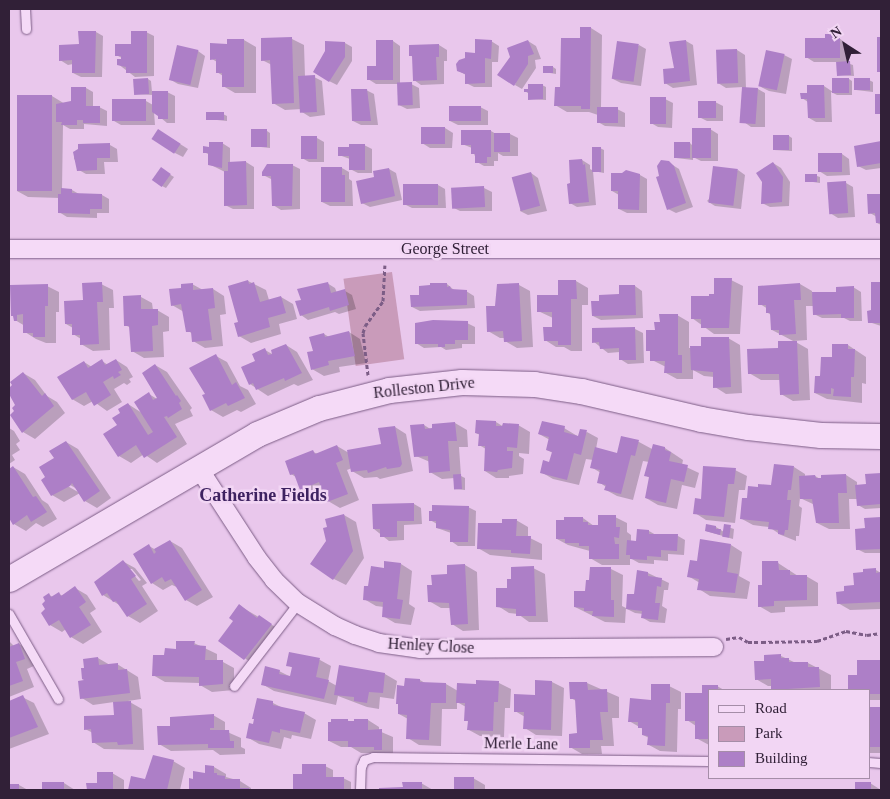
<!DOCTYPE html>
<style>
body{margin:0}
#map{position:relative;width:890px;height:799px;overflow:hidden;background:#e9c7ec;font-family:Georgia,serif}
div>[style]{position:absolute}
.green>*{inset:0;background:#c99bba;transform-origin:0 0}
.shadow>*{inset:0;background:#0003;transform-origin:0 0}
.building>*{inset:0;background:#ad7fc7;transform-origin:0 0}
.path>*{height:3px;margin-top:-1.5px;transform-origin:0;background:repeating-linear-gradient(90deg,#7c5d86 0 4px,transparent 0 6.5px)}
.roads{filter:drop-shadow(0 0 1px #7c5d86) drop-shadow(0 0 1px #7c5d86)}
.lane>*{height:9px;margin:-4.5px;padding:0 4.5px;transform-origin:4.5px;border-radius:4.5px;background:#f5daf7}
.street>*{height:18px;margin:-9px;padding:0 9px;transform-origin:9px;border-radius:9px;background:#f5daf7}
.secondary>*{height:25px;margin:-12.5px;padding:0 12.5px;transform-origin:12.5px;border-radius:12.5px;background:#f5daf7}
span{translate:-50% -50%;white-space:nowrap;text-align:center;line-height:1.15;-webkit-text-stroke:5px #f2d6f4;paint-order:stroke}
.street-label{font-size:16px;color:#312037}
.neighbourhood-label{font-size:18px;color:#3e2261;font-weight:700}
.frame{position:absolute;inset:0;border:10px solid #312037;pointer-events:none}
.legend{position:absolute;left:708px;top:689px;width:162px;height:90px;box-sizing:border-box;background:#f2d6f4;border:1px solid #a58da8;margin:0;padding:6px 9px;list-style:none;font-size:15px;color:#312037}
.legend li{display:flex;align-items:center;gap:10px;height:25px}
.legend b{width:25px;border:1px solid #a58da8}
.north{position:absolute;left:820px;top:20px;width:50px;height:50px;-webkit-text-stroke:4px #f2d6f4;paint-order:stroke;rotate:325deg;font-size:14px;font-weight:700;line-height:20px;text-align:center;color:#312037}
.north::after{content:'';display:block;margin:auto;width:18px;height:22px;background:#312037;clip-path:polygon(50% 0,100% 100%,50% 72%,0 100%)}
</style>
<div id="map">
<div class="green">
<div style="left:392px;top:272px;width:88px;height:49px;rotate:82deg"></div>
</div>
<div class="shadow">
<div style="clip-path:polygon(591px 28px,602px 35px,601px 108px,617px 109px,625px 113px,625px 127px,605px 126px,598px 122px,598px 115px,589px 112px,567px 112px,555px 105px,581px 39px)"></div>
<div style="clip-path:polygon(96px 32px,103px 36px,102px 77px,81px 77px,73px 73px,73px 64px,68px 65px,60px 60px)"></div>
<div style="clip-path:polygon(146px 32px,154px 36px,154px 76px,135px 77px,118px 64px,126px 60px,116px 55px,133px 46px)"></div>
<div style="clip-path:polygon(835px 35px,847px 44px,847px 63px,853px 65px,854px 76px,838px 75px,837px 62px,814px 62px,806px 57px,826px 39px)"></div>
<div style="clip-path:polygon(292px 39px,304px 45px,305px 77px,314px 77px,322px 81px,325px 115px,310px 117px,302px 112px,302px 109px,285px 110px,273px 103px,272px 65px,262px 60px)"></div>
<div style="clip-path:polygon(228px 40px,244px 40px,256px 47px,256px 93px,235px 93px,223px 86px,223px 76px,217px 72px,217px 62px,212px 59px,228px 45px)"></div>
<div style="clip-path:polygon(393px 41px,400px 46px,400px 84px,411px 84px,419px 88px,420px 108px,407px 109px,399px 105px,398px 84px,376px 84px,368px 79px)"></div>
<div style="clip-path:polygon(491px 41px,499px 46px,498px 62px,492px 62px,492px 87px,474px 87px,466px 83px,466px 75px,459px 71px)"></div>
<div style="clip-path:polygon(528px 41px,536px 46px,541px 59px,535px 60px,536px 68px,522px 89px,515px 85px)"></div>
<div style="clip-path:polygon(686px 41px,693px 45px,697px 85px,673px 88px,665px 83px,675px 69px)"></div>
<div style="clip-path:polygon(345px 43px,352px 47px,352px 61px,337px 85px,329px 81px)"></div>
<div style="clip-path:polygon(439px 45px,447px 50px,447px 61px,444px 61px,444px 84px,421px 85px,414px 80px,413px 57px,410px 55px)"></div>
<div style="clip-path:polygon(639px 45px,646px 49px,641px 86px,621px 83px,613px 79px)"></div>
<div style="clip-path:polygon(737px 50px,745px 55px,746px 89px,758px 89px,765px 93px,765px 127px,751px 127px,744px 122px,743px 87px,726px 88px,718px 83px)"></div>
<div style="clip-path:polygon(198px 51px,205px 56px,198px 88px,178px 84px,171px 80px)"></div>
<div style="clip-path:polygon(784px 55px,792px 59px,786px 94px,769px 91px,761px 87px)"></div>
<div style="clip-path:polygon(553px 67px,556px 69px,556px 74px,544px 72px)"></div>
<div style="clip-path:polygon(148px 79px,151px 81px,152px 92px,167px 92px,175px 96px,175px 123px,167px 123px,154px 112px,155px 125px,121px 125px,114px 121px,146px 101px,153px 105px,153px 95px,135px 94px)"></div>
<div style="clip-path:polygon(849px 79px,852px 81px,852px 95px,837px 95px,831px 92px,832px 122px,816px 122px,809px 118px,808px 102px,802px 98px,824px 86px,833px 92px)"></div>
<div style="clip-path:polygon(869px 80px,873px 82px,873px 92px,856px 90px)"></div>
<div style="clip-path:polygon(542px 85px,546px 87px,546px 100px,529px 99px,529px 94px,525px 91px)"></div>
<div style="clip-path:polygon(86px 88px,93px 92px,93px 107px,99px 107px,107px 111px,107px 126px,84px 124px,84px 129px,70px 129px,63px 125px,62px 190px,72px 190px,79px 194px,102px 195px,109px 199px,109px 213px,97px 213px,97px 218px,67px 217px,59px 212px,60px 198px,28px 197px,17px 191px,52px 96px,65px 104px,73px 102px)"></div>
<div style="clip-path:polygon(366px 90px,374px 94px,378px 125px,361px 125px,353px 121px)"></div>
<div style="clip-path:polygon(665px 99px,673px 103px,672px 128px,658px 127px,651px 123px)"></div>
<div style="clip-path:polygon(715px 102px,723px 106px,723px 121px,707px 121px,699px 117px)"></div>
<div style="clip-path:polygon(480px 107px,488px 111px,488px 125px,458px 125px,450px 121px)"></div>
<div style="clip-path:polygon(223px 114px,227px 116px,227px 121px,207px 119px)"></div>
<div style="clip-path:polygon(445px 128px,453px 133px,452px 148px,430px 148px,422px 143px)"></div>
<div style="clip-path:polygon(710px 129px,718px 134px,718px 161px,701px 161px,693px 157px,693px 160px,676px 158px,690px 143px,693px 146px)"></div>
<div style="clip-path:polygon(267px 131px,270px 133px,270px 148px,252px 146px)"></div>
<div style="clip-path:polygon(491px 131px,496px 134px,510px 134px,518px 138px,518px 156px,503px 156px,498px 153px,498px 161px,494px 161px,494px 166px,484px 166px,477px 162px,472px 148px,462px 144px)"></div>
<div style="clip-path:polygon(166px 135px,188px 149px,183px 157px,175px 153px)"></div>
<div style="clip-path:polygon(789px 136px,792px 138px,792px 151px,774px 150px)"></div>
<div style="clip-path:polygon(317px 138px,324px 142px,324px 162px,309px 162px,302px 158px)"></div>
<div style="clip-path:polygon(881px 142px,881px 168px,866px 170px,858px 166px,855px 147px)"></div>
<div style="clip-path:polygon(222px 143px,230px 148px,230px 163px,246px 162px,254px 167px,254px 209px,233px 209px,225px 205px,225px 172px,209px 164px,210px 155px,204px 152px)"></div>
<div style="clip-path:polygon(110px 145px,117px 149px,118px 162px,104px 162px,105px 174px,86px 174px,79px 170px,78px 162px,74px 159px,74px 153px)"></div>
<div style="clip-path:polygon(364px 145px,372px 149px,372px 173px,358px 173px,350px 169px,350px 159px,339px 155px)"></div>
<div style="clip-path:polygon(600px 148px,604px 150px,604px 173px,593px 171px,596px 205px,577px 207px,570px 203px,571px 185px,582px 160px,590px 165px,590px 169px,594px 171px)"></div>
<div style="clip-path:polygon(842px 154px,849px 159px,850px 175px,827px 176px,819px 171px)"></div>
<div style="clip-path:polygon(773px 163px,781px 168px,790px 182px,789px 206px,770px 207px,762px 203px)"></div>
<div style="clip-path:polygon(671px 164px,679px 169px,693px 207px,676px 213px,668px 209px)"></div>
<div style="clip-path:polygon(292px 165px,300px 169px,300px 209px,281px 210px,273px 205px,273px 180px,263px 175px)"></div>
<div style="clip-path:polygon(342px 168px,349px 172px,349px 179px,352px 181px,353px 206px,330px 206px,322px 202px)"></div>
<div style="clip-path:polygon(389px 169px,396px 173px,402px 200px,370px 207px,362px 203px,375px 178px)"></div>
<div style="clip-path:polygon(738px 170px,745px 175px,741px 209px,715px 206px,707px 201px)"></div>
<div style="clip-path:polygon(164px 171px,174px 177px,166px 188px,162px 186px)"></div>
<div style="clip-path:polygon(531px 173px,538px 178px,547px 211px,528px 215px,520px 211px)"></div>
<div style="clip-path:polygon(640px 175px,647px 179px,647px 213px,627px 213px,619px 209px,619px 195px,612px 191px)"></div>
<div style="clip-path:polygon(817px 176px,820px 177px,820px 183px,806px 181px)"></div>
<div style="clip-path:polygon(846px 183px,853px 187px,855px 217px,838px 218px,830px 213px)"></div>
<div style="clip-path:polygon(438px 185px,445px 189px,446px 208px,412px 208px,404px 204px)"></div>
<div style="clip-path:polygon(484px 188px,492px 192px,492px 211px,460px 211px,452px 207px)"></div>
<div style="clip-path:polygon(881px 195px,881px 225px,877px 223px,877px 217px,870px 213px,869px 196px)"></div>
<div style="clip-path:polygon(731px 280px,743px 286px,740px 334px,714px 334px,692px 318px,710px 297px)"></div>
<div style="clip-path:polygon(248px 281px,266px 290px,269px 300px,281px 297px,293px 304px,297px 319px,279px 324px,281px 334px,251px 343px,239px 336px)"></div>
<div style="clip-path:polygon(560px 281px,576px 281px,588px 288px,588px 305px,582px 305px,582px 351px,571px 351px,564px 347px,556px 347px,545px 340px,553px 328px,553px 318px,538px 311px,560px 296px)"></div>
<div style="clip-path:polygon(327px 283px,335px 288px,337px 293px,345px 291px,352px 295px,356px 309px,339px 314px,335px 312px,308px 320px,301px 315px,302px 301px)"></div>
<div style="clip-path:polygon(872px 283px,881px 283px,881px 326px,869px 322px,872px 311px)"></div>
<div style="clip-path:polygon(101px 284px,113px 290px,114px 308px,109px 308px,110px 350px,93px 351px,81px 344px,81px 339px,73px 334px,73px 328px,66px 324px)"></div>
<div style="clip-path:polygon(192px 284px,203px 290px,213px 289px,224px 296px,226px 314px,220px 315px,223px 346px,205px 348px,193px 341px,193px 334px,188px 331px,184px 312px,172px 305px,183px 289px)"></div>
<div style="clip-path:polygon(447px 284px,454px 290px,466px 291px,474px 296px,475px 308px,420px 311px,412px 307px,421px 296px)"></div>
<div style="clip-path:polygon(800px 284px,812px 291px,812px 294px,838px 293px,853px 287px,861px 292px,862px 321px,850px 321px,844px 318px,822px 318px,814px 314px,814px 306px,806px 306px,807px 340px,794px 341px,808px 349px,810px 400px,793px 401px,781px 394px,781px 380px,761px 380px,749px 373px,779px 349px,795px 342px,772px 330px,771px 315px,768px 313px,768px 309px,760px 304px)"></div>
<div style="clip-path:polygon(519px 285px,530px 291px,533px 347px,517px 348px,505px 341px,505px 338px,500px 338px,488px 331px,496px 307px)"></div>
<div style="clip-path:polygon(47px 286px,59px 292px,59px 312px,56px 312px,56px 343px,46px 343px,36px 339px,25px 332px,25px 326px,15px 320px,15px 317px)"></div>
<div style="clip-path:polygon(635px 286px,642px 291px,643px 318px,601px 320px,593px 316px,601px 302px,621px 295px)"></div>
<div style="clip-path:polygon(141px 297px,152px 303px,153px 310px,157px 310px,169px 317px,169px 331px,163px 332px,164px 357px,144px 358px,132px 351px,131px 328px,125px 325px)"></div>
<div style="clip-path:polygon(677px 315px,689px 322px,689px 348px,703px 347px,728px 338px,740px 345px,742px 393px,726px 394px,715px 387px,714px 377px,704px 376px,693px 370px,693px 379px,677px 379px,666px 373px,666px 367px,652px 360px,652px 352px,647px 350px,656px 331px,661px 324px)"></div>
<div style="clip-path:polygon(467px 323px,475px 327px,475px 344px,462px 344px,462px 348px,446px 350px,441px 347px,424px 348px,416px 343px)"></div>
<div style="clip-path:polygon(635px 329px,643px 333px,644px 363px,628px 364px,620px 359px,620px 352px,608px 353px,594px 342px,594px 330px)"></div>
<div style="clip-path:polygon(349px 332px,360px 339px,366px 363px,339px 367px,340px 372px,324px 376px,312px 369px,314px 352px,324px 334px,329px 337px)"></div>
<div style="clip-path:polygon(286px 345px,297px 352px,313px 380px,298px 386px,294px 384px,268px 396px,250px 384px,257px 362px,265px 350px,274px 355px)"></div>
<div style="clip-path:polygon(848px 345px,866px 357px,866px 384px,862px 383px,862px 403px,827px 399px,815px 393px,833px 359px)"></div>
<div style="clip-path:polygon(216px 356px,227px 362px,240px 386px,248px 390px,256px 404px,241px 412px,237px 410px,223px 417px,211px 410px,207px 394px)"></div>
<div style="clip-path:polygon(116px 360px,127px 367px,133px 377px,129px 379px,131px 382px,127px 385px,124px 383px,114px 389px,122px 402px,107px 411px,93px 401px,84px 406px,72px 399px,84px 362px,92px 367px,102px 361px,108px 365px)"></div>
<div style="clip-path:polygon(155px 365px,167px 372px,192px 408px,190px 410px,193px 416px,175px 424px,187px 444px,157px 463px,144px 454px,131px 463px,119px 456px,118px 426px,128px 404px,142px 413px,149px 394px,157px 399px)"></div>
<div style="clip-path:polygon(23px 373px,35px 380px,47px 396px,57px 402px,65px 413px,35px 439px,23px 432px,11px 415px,16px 411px,16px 406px,9px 390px)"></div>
<div style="clip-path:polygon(496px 422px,504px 427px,518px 425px,530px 432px,529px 454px,519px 453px,519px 456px,524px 459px,523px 474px,509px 476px,509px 478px,496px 478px,485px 471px,486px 449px,479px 445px,480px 435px,476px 433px)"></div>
<div style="clip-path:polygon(455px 423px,467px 430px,468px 447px,459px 447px,461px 476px,465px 478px,465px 490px,456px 489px,455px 478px,442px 479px,430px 472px,430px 462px,416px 456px,424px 425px,432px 430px)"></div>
<div style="clip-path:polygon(395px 427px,406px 434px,413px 471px,380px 479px,377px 477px,364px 478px,352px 471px,352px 468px,347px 470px,359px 500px,340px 508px,328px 501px,324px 491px,313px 496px,301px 489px,296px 477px,291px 474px,313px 452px,318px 454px,337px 446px,349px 453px,382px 445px)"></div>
<div style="clip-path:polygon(9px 428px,14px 431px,20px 441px,16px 444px,20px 450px,12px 455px,15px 460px,9px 464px)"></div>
<div style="clip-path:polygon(564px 428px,579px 437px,587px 432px,598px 438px,596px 449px,618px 454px,622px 437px,639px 442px,652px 449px,665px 448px,683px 460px,682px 465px,699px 473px,695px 488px,682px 485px,677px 509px,658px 505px,646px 498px,650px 478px,645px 475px,649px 462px,643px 461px,633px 500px,617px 496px,606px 490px,606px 487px,599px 482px,601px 473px,591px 467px,593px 460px,586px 459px,579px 485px,553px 479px,541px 472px,550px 464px,553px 453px,547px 450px,550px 440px,539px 434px)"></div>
<div style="clip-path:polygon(evenodd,66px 442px,78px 449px,111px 498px,97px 508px,85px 501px,80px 493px,64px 502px,52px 495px,47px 477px,66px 442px,65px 482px,77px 489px,78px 492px,64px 484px,65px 482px)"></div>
<div style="clip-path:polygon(13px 467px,25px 474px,42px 500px,48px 504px,57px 519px,43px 527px,36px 523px,26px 531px,14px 524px,9px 515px,9px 470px)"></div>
<div style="clip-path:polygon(794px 467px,805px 474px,805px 477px,815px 476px,822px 480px,846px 475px,857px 482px,857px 486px,867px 486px,866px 475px,881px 474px,881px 508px,865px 509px,858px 505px,857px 499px,849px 499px,850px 529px,829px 529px,817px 523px,815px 505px,800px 498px,799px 506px,802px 508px,799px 536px,796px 536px,796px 541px,781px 535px,769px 527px,753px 525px,742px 519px,748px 500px,759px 488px,773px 486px)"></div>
<div style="clip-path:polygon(735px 470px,747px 476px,745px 490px,739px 490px,735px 523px,706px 520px,695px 513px,702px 500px)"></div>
<div style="clip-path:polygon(414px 504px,421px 508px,422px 524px,404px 525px,404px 540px,389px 541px,374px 529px)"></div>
<div style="clip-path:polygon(468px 507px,476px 511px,475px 546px,458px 546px,451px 541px,451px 533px,437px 528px,437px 524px,430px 520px)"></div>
<div style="clip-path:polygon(344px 515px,356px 522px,364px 558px,346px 585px,334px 579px,328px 542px)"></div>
<div style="clip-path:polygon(615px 517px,627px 523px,627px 532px,631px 535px,631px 542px,637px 542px,638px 530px,649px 531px,656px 535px,678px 536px,685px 540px,684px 555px,668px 554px,668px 561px,654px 560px,654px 564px,639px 563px,630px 558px,630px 565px,602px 565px,590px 558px,590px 551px,568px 545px,557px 539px,583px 518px,594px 526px,599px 526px)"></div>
<div style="clip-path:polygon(866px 519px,881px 519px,881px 553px,865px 553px,857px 549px,866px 530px)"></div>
<div style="clip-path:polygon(516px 520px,528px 527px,528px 537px,542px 544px,542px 560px,490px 555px,478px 548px,503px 525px)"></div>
<div style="clip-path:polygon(725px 526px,734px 529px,733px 539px,706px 531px,716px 527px,724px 532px)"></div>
<div style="clip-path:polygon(170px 541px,182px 548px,213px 597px,197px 606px,186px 600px,179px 588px,172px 585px,163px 590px,152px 583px,149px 546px,156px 550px)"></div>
<div style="clip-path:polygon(731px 545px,742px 552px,739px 576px,750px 582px,747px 599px,710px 596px,699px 589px,700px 583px,688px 576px,698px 562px)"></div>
<div style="clip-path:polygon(evenodd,124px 562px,135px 568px,147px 583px,142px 586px,158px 611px,140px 623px,128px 616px,121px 606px,103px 595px,124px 562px,129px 569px,132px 569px,141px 580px,139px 581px,129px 569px)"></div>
<div style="clip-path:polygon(778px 563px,798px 576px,806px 576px,818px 583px,818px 606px,785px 607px,785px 612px,771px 613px,759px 606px,763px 587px)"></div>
<div style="clip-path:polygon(401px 564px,412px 571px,409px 604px,415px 608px,411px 625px,395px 623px,383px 616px,384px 607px,376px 606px,364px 599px,370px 588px,385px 569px)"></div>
<div style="clip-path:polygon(465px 565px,477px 572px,479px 630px,463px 631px,452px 624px,451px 608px,441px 608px,429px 601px,433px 586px)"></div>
<div style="clip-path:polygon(533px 568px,545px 574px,548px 622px,529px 622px,518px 614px,509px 613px,498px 606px,513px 580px)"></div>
<div style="clip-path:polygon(611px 569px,623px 575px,622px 606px,626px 608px,625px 623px,605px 622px,575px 607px)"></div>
<div style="clip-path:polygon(876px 570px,881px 573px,881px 609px,850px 610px,838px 603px)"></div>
<div style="clip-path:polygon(648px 573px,669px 583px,668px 590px,664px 590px,662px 606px,667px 609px,665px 623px,650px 622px,643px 618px,643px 614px,635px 613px,627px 609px)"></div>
<div style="clip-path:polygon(75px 588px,87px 595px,96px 609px,90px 613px,102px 632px,83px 644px,71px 637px,66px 629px,62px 632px,50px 625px,47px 610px,49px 595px,53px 597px,59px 594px,63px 596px)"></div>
<div style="clip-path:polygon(240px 606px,282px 631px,256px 666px,220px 641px,235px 621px)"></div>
<div style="clip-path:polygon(9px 641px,14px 646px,19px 644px,31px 651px,36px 665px,27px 669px,34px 687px,9px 697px)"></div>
<div style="clip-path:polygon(194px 643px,217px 654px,217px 662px,223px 662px,234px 668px,234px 690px,212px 692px,200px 685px,200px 683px,165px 682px,153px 675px,166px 656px)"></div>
<div style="clip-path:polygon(781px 656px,796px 663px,808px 663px,831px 675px,831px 690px,772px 690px,772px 686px,768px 686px,756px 679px,765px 662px)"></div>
<div style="clip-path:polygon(98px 658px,110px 665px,117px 664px,138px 677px,141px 699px,128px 701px,142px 709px,144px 750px,104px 749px,93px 742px,93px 733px,85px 729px,115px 717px,114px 702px,93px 705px,82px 698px,88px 681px,84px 660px)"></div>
<div style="clip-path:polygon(320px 660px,331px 666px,328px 681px,337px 686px,340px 666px,385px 674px,397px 681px,394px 699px,380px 697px,379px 709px,367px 707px,338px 696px,336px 705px,274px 691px,262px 684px,279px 671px,291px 677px,293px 668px,288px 665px)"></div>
<div style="clip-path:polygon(858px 661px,881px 661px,881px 700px,869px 700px,869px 690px,850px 690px,850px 677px,858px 677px)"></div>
<div style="clip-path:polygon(420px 680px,425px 683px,446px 684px,458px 691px,499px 683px,511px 689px,510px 708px,505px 708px,504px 737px,480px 736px,469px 730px,469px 722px,466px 720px,466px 707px,457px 702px,457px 709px,442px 709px,441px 746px,419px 745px,408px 738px,408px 719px,399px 714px,406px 687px)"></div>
<div style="clip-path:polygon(536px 681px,552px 682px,564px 688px,562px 736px,536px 735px,525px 728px,525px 717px,515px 711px,536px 696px)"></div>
<div style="clip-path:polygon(587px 683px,619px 697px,619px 718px,612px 718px,614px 746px,601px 746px,602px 754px,582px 754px,570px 747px,578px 735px,576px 701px,571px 698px)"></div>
<div style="clip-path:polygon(669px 686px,681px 692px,681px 709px,678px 709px,677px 752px,660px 751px,649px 745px,649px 738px,643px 735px,643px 729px,629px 721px)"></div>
<div style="clip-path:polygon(703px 686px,717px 686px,724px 690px,709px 690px,709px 745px,696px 738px,696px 726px,687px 720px,703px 694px)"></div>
<div style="clip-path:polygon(22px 697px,34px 703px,49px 734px,9px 749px,9px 702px)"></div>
<div style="clip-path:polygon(273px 703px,283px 708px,304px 713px,316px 720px,311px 739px,292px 735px,291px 739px,284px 737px,281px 749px,259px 744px,247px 737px)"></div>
<div style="left:870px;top:708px;width:11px;height:45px"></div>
<div style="clip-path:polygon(213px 715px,225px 722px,225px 731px,241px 738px,241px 747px,245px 749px,245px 754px,220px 755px,213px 750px,171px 751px,159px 744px,172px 727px)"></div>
<div style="clip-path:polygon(347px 720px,352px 723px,368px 720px,379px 727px,379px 731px,393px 737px,393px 756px,382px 753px,361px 753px,351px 747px,341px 747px,329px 741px,332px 723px)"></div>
<div style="clip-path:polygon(173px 761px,185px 768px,180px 790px,129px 790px,132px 778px,146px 781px)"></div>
<div style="clip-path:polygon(325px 766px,333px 770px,333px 778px,343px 778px,351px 782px,351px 790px,294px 790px,294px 775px,303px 775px)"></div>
<div style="clip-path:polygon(206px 767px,214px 767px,226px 774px,226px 777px,240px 781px,251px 788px,251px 790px,191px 790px,190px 780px,206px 774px)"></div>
<div style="clip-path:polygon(112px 773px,124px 780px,124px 790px,88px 790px,88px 784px,99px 784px)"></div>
<div style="clip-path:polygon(473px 778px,485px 785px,485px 790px,456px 790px,456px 779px)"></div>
<div style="clip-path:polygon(43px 783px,64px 783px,75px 790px,43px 790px)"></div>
<div style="clip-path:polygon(421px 783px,433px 790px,380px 790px,404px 789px)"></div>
<div style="clip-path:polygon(856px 783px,870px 783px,881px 790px,856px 790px)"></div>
<div style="clip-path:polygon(9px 785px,19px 785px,28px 790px,9px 790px)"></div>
</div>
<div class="building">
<div style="clip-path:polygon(580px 27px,591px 27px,590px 109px,581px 109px,581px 106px,554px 106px,555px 87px,560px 87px,561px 38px,580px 38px)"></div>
<div style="clip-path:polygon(78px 31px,96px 31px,95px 73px,72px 73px,72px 60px,59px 61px,59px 45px,79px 44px)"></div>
<div style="clip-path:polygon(131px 31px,147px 31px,147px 73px,126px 73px,126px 67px,117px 65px,117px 59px,121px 59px,121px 56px,115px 56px,115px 44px,131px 44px)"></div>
<div style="clip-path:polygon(825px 34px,835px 34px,835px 38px,840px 38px,840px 58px,805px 58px,805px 38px,825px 38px)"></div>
<div style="clip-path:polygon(292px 37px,294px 103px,272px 104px,270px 60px,261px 61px,261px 38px)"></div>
<div style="left:877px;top:37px;width:4px;height:35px"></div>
<div style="clip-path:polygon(227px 39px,244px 39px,244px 87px,222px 87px,222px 73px,216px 73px,216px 59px,210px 60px,210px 43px,227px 44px)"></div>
<div style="clip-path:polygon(475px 39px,492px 40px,491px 59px,485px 58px,485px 83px,465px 84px,465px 74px,457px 71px,456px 64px,459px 60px,465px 58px,465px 52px,475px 53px)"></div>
<div style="clip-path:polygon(376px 40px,393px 40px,393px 80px,367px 80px,367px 66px,376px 66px)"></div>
<div style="clip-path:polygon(528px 40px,534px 54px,528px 56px,528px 64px,514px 86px,497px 75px,510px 57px,507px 48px)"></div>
<div style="clip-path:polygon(686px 40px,690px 81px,664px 84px,663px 69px,674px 68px,669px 42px)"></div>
<div style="clip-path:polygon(325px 41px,345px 42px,345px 57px,329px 82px,313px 72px,325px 51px)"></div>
<div style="left:617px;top:41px;width:22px;height:38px;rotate:8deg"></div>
<div style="clip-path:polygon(439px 44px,439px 57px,436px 57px,437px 80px,413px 81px,412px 56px,409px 56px,409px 45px)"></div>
<div style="left:177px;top:45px;width:22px;height:36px;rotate:13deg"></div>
<div style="left:737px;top:49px;width:34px;height:21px;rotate:88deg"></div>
<div style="left:766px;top:50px;width:19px;height:37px;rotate:12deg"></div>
<div style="left:850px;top:61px;width:14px;height:14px;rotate:86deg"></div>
<div style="left:543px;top:66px;width:10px;height:7px"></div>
<div style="left:315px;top:75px;width:37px;height:17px;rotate:87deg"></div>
<div style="left:148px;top:78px;width:16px;height:15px;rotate:86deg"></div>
<div style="left:832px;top:78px;width:17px;height:15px"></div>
<div style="left:854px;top:78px;width:16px;height:12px"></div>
<div style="left:412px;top:82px;width:23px;height:15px;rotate:88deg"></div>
<div style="clip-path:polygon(528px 84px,543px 84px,543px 99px,528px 100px,528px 92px,524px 92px,524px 89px,528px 89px)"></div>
<div style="clip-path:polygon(807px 85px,824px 85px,825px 118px,808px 118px,807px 99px,801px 99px,800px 93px,807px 93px)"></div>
<div style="clip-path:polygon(71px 87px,86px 87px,86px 106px,100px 106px,100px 123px,83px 123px,83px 120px,77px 120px,77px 125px,61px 125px,62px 122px,56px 122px,56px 104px,71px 101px)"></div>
<div style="left:742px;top:87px;width:16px;height:36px;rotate:4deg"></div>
<div style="clip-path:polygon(351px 89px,367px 89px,371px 121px,352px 121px)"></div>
<div style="clip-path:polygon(152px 91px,168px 91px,168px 119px,158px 119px,158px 116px,152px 112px)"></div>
<div style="left:875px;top:94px;width:6px;height:20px"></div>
<div style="left:17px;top:95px;width:35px;height:96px"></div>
<div style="left:650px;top:97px;width:16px;height:27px"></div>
<div style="left:112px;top:99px;width:34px;height:22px"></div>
<div style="left:698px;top:101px;width:18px;height:17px"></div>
<div style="left:449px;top:106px;width:32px;height:15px"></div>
<div style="left:597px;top:107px;width:21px;height:16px"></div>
<div style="left:206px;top:112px;width:18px;height:8px"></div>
<div style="left:421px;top:127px;width:24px;height:17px"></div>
<div style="left:692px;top:128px;width:19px;height:30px"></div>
<div style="left:158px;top:129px;width:27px;height:12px;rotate:33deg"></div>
<div style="left:267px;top:129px;width:18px;height:16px;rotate:90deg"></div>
<div style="clip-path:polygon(461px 130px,491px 130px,491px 157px,487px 157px,487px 163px,475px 163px,475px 154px,471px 154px,471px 145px,461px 145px)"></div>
<div style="left:494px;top:133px;width:16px;height:19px"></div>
<div style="left:773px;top:135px;width:16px;height:15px"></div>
<div style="left:301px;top:136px;width:16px;height:23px"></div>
<div style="clip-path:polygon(881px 141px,881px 163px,857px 167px,854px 146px)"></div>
<div style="clip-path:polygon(209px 142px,223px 142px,222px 168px,208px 165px,208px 153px,203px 153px,203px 146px,209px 147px)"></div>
<div style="left:674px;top:142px;width:16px;height:16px"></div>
<div style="clip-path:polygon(110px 143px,110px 158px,97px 158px,97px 170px,77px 171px,73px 152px,78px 149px,78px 144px)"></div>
<div style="clip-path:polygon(349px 144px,365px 144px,365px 170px,349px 170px,349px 156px,338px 156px,338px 147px,349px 147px)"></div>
<div style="left:592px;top:147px;width:9px;height:25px"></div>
<div style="left:818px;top:153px;width:24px;height:19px"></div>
<div style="clip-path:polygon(582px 159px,583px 165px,585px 164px,589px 202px,569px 204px,567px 184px,570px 183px,569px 160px)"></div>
<div style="clip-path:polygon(661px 160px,669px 161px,674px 166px,686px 203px,667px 210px,656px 177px,659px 176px,657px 166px)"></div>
<div style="clip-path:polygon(246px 161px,247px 205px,224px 206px,224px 171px,228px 171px,228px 162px)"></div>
<div style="clip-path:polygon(773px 162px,783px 177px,782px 202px,761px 204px,762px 182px,756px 173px)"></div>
<div style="clip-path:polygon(267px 164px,293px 164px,292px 206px,272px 206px,271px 176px,262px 176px,262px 172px)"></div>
<div style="left:713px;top:166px;width:25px;height:37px;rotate:7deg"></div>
<div style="left:161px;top:167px;width:12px;height:16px;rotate:35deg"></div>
<div style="clip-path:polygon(321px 167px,342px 167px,342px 175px,345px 175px,345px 202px,321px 202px)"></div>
<div style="clip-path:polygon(389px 168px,395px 196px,361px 204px,356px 181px,374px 177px,373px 171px)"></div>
<div style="clip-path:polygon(626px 170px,640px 174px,639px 210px,618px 209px,618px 191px,611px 191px,611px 173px,622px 173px)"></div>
<div style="left:531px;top:172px;width:35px;height:20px;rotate:75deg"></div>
<div style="left:805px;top:174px;width:12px;height:8px"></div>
<div style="left:846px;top:181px;width:32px;height:19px;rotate:86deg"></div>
<div style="left:403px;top:184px;width:35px;height:21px"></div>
<div style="left:484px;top:186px;width:21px;height:33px;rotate:87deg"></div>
<div style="clip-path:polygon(61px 188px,72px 189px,72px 193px,102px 194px,102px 209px,90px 209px,90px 214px,58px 213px,58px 194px,61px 194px)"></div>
<div style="clip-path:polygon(867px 194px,881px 194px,881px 223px,876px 223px,875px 213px,868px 214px)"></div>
<div style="clip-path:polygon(714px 278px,732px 278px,729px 328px,701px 328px,701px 319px,691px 319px,691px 296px,709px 296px,709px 294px,714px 294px)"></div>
<div style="clip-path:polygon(248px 280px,249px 284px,254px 282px,260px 302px,281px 296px,286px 313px,268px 318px,270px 327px,238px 337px,234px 323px,238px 322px,228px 286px)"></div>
<div style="clip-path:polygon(558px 280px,576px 280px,577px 299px,571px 299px,571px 345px,558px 345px,558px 341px,544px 341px,543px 327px,552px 327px,552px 312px,537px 312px,537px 295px,558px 295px)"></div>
<div style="clip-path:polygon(102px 282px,103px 302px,97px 302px,99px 344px,80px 345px,80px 335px,72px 335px,72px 324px,65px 324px,64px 301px,83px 300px,82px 283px)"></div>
<div style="clip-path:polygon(328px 282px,331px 293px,345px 289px,349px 305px,330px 311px,329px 307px,300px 316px,295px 301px,301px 300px,297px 289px)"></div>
<div style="clip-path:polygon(871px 282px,881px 282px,881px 323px,868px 323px,867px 311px,871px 310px)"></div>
<div style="clip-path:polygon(193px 283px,193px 290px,213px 288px,215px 308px,208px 309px,212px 340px,192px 342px,191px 332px,186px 332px,181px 304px,171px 306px,169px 289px,181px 288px,181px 284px)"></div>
<div style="clip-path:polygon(430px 283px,447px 283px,447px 287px,450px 286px,451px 289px,467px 290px,467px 305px,411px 307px,410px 295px,419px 295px,419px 286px,430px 285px)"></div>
<div style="clip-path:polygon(519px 283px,522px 341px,504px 342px,503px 331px,487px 332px,486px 306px,495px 306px,497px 284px)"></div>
<div style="clip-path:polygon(800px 283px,801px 300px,794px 300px,796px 334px,779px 335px,779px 330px,771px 330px,770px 313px,766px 313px,766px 305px,758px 305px,758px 286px)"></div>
<div style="clip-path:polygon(48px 284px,48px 306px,45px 306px,45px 337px,33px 337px,33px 333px,23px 333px,23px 314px,17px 315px,17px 321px,14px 321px,13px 316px,11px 316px,10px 285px)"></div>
<div style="clip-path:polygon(619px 285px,635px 285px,636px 315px,592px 316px,591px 301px,599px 301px,599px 295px,619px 294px)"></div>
<div style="clip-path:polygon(854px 286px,854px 318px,841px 318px,841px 314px,813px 315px,812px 292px,836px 292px,836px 287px)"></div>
<div style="clip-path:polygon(141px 295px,141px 309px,158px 309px,158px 325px,152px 326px,153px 351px,131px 352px,129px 326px,124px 326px,123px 296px)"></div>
<div style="clip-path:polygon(659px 314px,678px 314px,678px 355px,682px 355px,682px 373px,664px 373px,665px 361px,650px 361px,650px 351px,646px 351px,646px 330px,655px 330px,654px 322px,660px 322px)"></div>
<div style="clip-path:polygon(433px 320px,468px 321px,468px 340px,455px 340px,455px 344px,445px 344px,445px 347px,438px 347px,438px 344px,415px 344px,415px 323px)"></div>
<div style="clip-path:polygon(635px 327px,636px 360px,619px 360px,619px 348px,600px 349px,599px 342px,592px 343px,592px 328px)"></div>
<div style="clip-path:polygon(349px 331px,355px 356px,328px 361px,329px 365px,311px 370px,307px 352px,313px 351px,309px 337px,324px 333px,325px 337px)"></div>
<div style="clip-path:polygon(701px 337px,729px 337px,731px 387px,713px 388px,713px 372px,691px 370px,690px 346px,701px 346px)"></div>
<div style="clip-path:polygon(778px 341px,797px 341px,799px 394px,780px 395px,779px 374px,748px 374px,747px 349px,778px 348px)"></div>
<div style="clip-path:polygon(286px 344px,302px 373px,285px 381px,284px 378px,256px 390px,253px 383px,249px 385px,241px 367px,255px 361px,252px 354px,265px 348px,268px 355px,272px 354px,271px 350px)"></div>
<div style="clip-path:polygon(832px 344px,848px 344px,848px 349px,855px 349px,854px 377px,851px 377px,851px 397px,833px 396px,834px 389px,831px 388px,831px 394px,814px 393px,815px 376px,820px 376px,821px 357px,832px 357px)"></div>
<div style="clip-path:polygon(216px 354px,232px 385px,236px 382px,245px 398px,228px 406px,226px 403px,210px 411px,202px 395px,205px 394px,189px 368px)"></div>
<div style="clip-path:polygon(102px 359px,105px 365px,116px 359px,122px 370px,118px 372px,121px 375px,114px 379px,113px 376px,103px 382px,111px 395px,94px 406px,86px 392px,72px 400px,57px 377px,84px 361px,88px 368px)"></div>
<div style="clip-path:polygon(155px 364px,176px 396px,177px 395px,181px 401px,179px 403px,182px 409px,168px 418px,167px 416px,164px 417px,177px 437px,144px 458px,136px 445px,118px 457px,103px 434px,117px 425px,112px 418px,120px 413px,118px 409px,128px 403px,148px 435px,153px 432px,134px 402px,149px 392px,153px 400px,157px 398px,142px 373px)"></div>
<div style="clip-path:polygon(23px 372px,42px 396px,45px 393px,54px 406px,22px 433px,10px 415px,14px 411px,12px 408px,15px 405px,9px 394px,9px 388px,12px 385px,10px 382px)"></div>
<div style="clip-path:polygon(476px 420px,496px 421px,496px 426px,502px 426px,503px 423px,519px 424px,517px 448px,507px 447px,507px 451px,513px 451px,512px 468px,498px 470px,497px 472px,484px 471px,485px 446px,478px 446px,479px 434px,475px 433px)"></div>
<div style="clip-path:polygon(542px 421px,565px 426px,564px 432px,578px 436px,580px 429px,587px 430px,581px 455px,574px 453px,567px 480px,540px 473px,543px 460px,549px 462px,552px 452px,546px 450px,549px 437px,538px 434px)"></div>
<div style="clip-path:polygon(455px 422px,457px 441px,448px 441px,450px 471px,429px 473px,428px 456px,414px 457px,410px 425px,424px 424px,425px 429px,432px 428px,432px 424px)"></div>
<div style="clip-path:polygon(395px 426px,402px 464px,400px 467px,387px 469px,386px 467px,368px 473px,367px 470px,351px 472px,347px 450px,381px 444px,378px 428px)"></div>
<div style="clip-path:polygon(621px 436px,639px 440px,635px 456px,631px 455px,621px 494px,604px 490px,606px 485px,597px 483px,600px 470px,590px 468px,595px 447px,617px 453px)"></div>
<div style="clip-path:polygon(66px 441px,100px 491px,84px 502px,72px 483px,70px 486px,51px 496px,41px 480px,45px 477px,39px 467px,54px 458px,49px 451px)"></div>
<div style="clip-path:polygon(653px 444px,665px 447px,665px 450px,671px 452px,669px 461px,688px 465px,684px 482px,671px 479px,666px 503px,645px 498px,649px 477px,644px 476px)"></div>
<div style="clip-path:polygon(337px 445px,343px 460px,336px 463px,348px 494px,327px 502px,319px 482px,300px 490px,294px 474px,290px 475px,285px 461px,313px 450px,315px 454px)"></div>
<div style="clip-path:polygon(774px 464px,794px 466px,791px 490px,788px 490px,787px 500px,791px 500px,788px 530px,785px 530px,784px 535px,778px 534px,778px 530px,768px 529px,769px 522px,740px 519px,742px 498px,747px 498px,748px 486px,758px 487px,758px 484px,771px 485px)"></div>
<div style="clip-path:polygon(13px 466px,33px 497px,36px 496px,47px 512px,31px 522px,27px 515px,13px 525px,9px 518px,9px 469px)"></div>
<div style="clip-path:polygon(703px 466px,736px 468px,734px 484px,728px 484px,724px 517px,693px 514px,695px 498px,701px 499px)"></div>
<div style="clip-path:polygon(881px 473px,881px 504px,857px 506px,855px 485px,866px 484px,865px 474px)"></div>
<div style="left:461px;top:474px;width:15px;height:8px;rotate:86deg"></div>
<div style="clip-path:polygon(846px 474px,847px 493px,838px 493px,839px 523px,816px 523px,812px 499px,800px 499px,799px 476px,815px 475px,816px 478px,821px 478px,821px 475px)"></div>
<div style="clip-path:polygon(414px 503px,414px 521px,397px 521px,397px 537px,380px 537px,380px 529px,373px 529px,372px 504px)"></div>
<div style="clip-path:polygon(432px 505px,469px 506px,468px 542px,450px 542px,450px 530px,436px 528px,436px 521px,429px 521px,429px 511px,432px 511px)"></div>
<div style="clip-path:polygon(344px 514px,353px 551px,333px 580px,310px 564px,326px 541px,323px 528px,327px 527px,325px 519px)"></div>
<div style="clip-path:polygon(598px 515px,616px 515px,616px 527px,620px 527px,619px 538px,614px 537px,615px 544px,619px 544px,619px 559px,589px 559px,589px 546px,579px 546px,579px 543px,565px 543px,565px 539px,556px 539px,556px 520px,564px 520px,564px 517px,583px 517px,583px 522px,588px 522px,588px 525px,598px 525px)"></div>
<div style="clip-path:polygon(881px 517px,881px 549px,856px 550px,855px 529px,865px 528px,864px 518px)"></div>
<div style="clip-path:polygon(502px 519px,517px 519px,516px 536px,531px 536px,530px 554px,511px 553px,511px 550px,477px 549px,478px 523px,502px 523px)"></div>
<div style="clip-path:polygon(706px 524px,716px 526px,716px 529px,721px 529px,720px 535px,705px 531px)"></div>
<div style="left:724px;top:524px;width:7px;height:13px;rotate:8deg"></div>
<div style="clip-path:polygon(637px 529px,649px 530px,649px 534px,678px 534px,677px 551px,661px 550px,661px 557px,647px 556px,647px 560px,630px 559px,630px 555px,626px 555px,627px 540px,636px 541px)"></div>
<div style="clip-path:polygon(700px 539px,731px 544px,727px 572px,738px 574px,735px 593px,697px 590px,699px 579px,687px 577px,690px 560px,697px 561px)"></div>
<div style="clip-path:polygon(170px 540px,202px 590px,185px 601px,171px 579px,165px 582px,162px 577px,151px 584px,133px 554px,149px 544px,154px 554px,156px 552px,154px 549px)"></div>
<div style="clip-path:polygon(123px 560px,136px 576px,131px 579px,147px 604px,127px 617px,116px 601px,113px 602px,107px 593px,102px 596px,94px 582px)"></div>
<div style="clip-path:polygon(384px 561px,401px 563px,397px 599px,403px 600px,400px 619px,382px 617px,383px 602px,363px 600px,364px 586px,368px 586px,371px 566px,384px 568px)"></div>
<div style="clip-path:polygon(762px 561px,778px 561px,779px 570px,790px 570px,790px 575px,807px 575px,807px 600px,774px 601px,774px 606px,758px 607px,758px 585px,762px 585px)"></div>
<div style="clip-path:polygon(465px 564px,468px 624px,451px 625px,449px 603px,428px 602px,427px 585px,432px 585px,431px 575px,447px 574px,447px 565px)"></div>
<div style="clip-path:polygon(534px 566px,536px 616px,516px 616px,516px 609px,496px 607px,496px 588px,507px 588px,507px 579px,511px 579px,511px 567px)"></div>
<div style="clip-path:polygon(590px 567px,611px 567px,611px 600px,614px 600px,614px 617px,592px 616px,593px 611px,584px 611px,584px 608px,574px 607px,574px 591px,585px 591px,586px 580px,589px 580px)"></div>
<div style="clip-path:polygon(876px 568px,876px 573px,881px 572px,881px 602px,837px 604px,836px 592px,844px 591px,844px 586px,854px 585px,853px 573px,863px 572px,863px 569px)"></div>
<div style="clip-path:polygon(637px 570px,648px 572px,648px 576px,662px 578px,661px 587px,657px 586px,655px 603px,660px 603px,658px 620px,641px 618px,642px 611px,626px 609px,627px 594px,634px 594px)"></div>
<div style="clip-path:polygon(75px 586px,86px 602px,79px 607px,91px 625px,70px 638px,59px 620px,49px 626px,41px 613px,45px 609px,42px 604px,45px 601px,43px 597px,49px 593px,51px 597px,59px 592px,61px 596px)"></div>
<div style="clip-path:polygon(239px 604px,257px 618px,259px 615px,272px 624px,244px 660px,218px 641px,233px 621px,229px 618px)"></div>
<div style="clip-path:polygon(176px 641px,195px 641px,194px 645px,206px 646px,205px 660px,223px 660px,223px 684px,199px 686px,199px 677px,152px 676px,153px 655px,164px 655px,165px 648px,176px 649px)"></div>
<div style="clip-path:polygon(19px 643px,25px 659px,16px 662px,23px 681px,9px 686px,9px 647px)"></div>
<div style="clip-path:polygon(289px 652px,320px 658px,316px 677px,329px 680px,324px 699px,261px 685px,265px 666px,280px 670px,279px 674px,290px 676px,292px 667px,286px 666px)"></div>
<div style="clip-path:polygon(781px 654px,781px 658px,789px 658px,789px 662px,808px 662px,808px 667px,819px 667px,820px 687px,771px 690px,771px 679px,755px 680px,754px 661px,764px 661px,764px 655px)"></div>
<div style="clip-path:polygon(98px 657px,99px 665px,118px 663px,118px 670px,127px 669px,130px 693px,80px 699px,78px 681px,84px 680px,82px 679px,81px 668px,84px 668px,83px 659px)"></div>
<div style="clip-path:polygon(857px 660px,881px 660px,881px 694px,869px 694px,869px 690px,848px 690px,848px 675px,857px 675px)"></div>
<div style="clip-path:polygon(339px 665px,385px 673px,383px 693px,369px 692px,367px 703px,354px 701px,354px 697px,334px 695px)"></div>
<div style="clip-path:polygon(405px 678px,420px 679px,420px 682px,446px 683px,446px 703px,431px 703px,429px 740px,406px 739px,407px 715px,398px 714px,398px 704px,396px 704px,397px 685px,404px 686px)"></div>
<div style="clip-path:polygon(476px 680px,499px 681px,498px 702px,494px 702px,493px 731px,467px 730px,468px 721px,464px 721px,465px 703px,456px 703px,457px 683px,476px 684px)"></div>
<div style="clip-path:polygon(535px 680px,552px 681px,551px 730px,523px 729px,524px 712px,514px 712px,514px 694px,535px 695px)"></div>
<div style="clip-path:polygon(569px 682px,587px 682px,588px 690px,607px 689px,608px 712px,600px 712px,603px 740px,590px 740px,590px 748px,569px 748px,569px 734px,577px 733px,575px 699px,570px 699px)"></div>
<div style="clip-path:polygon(651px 684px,670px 684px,670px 703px,666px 703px,665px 746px,647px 745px,648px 736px,642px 735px,642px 728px,638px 728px,638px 722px,628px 722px,630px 698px,651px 700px)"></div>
<div style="clip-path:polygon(702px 685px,718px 685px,718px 690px,709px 690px,709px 739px,695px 739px,695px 721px,685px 721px,685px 693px,702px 693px)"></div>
<div style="clip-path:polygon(23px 695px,38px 727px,9px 738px,9px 701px)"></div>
<div style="clip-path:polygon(257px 698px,273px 701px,273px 705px,305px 712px,300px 733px,280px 729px,280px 733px,272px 731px,269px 743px,246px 738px,249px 723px,253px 724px,254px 719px,252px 719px)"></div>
<div style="clip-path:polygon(131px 701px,133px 744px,118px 745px,117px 742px,92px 743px,91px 729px,84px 730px,84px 716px,114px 715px,113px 702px)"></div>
<div style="left:869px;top:707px;width:12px;height:40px"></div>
<div style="clip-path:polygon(214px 714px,214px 728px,210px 728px,210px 730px,229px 730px,230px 741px,234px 741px,234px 748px,208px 748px,208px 744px,158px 745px,157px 726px,170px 726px,170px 717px)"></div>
<div style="clip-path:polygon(331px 719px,348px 719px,348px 721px,354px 721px,354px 719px,368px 719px,368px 730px,382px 729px,382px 750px,374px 750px,374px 747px,348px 747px,348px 741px,328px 741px,328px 722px,331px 722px)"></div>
<div style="clip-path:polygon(153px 755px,174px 760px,167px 790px,128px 790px,131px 776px,145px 779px)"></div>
<div style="clip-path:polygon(302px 764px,326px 764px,326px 777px,344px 777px,344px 790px,293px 790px,293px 774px,302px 774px)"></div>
<div style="clip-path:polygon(205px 765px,214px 766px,214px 773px,217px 773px,217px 775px,225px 776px,225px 779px,240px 779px,240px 788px,249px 788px,249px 790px,189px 790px,189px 778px,193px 779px,193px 771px,205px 773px)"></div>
<div style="clip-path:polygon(97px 772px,113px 772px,113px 790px,87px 790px,86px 783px,97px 783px)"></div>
<div style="left:454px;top:777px;width:20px;height:13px"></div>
<div style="left:42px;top:782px;width:22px;height:8px"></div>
<div style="clip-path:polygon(402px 782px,422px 782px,422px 790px,379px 790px,379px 788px,403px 787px)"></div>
<div style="left:855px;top:782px;width:16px;height:8px"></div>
<div style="left:9px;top:784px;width:10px;height:6px"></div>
</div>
<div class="path">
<div style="left:368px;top:375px;width:42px;rotate:-96.8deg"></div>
<div style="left:363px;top:333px;width:7px;rotate:-74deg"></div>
<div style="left:365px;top:326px;width:31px;rotate:-54deg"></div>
<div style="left:383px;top:301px;width:36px;rotate:-87deg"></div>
<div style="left:726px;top:639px;width:13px;rotate:-9deg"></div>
<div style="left:739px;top:637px;width:10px;rotate:29deg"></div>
<div style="left:748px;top:642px;width:14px"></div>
<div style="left:762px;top:642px;width:55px;rotate:-1deg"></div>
<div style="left:817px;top:641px;width:31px;rotate:-19deg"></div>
<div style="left:846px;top:631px;width:21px;rotate:11deg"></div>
<div style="left:867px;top:635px;width:14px;rotate:-8deg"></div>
</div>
<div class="roads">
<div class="lane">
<div style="left:25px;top:9px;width:20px;rotate:87deg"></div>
<div style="left:9px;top:614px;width:98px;rotate:60deg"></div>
<div style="left:234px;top:686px;width:105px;rotate:-52.4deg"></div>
<div style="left:869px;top:762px;width:12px;rotate:5deg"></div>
<div style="left:360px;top:790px;width:23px;rotate:-88deg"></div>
<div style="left:361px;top:767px;width:8px;rotate:-67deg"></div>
<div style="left:364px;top:760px;width:9px;rotate:-18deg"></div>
<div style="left:373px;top:757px;width:336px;rotate:0.7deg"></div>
</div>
<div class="street">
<div style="left:9px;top:249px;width:872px"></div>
<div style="left:198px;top:467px;width:108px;rotate:57deg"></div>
<div style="left:257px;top:558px;width:28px;rotate:52deg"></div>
<div style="left:274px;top:580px;width:33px;rotate:44deg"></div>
<div style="left:298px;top:603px;width:44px;rotate:31.9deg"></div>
<div style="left:335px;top:626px;width:22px;rotate:24deg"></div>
<div style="left:355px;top:635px;width:25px;rotate:18deg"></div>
<div style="left:379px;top:643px;width:41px;rotate:8.3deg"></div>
<div style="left:420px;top:649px;width:294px;rotate:-0.4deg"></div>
</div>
<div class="secondary">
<div style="left:9px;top:579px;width:287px;rotate:-30.3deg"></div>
<div style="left:257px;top:434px;width:67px;rotate:-22.8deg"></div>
<div style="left:319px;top:408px;width:72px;rotate:-14.4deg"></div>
<div style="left:389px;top:390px;width:73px;rotate:-6.3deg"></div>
<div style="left:462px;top:382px;width:72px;rotate:1.6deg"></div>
<div style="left:534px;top:384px;width:48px;rotate:8.5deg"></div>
<div style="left:581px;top:391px;width:123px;rotate:13.1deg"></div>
<div style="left:701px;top:419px;width:48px;rotate:9.7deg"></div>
<div style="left:748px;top:427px;width:73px;rotate:6.3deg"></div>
<div style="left:821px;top:435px;width:60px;rotate:1deg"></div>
</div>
</div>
<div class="street-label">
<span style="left:445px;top:249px">George Street</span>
<span style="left:424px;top:388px;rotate:-6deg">Rolleston Drive</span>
<span style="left:431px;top:646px;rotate:3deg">Henley Close</span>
<span style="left:521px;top:744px;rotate:1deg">Merle Lane</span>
</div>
<div class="neighbourhood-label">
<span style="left:263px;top:495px">Catherine Fields</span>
</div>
<div class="frame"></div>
<ul class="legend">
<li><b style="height:6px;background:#f5daf7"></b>Road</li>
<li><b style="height:14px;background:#c99bba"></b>Park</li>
<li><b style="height:14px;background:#ad7fc7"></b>Building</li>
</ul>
<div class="north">N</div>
</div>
